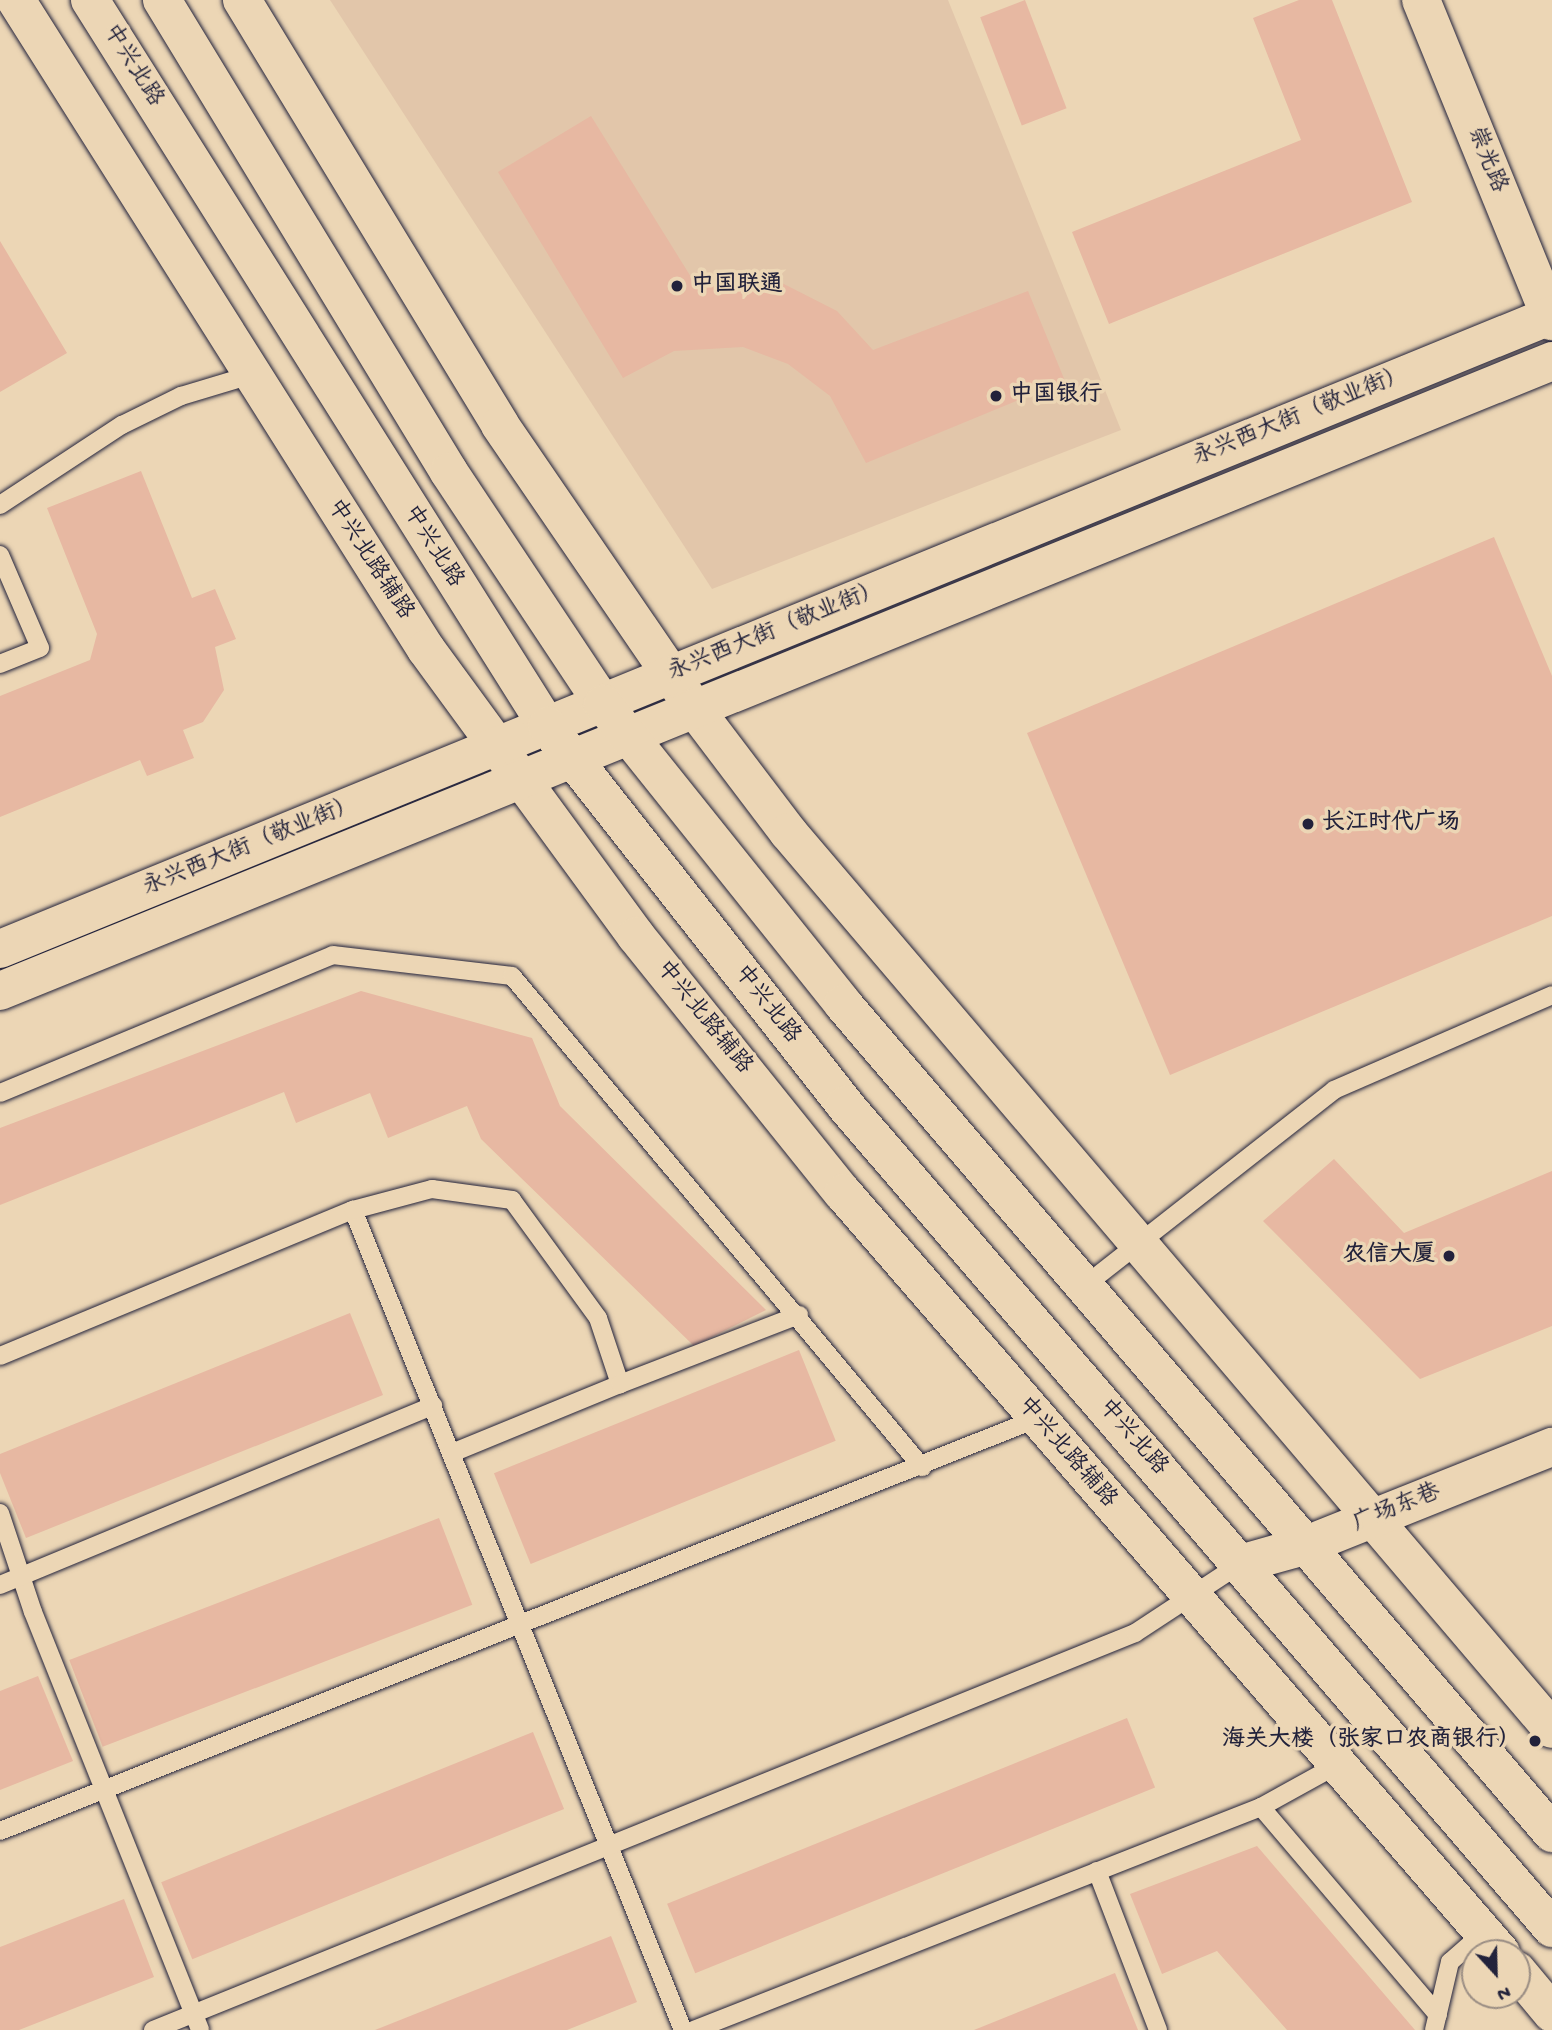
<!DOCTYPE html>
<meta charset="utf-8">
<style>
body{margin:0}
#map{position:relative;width:1552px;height:2030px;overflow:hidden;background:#ecd6b5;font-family:"Gochi Hand","LXGW WenKai TC",sans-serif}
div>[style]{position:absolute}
.built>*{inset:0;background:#e2c6aa}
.building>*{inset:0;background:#e7b8a2;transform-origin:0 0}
.roads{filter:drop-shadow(0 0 2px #22223b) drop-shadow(0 0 2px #22223b)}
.service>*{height:18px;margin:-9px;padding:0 9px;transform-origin:9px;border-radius:9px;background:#ecd6b5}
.tertiary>*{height:38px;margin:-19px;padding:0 19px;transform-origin:19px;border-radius:19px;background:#ecd6b5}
.secondary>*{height:38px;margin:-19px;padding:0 19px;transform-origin:19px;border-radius:19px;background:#ecd6b5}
.primary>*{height:38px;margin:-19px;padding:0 19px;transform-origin:19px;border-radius:19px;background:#ecd6b5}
.dots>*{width:19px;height:19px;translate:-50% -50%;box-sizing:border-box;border:4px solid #ecd6b5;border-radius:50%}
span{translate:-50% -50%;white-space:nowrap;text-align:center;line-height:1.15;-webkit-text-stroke:7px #ecd6b5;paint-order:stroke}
.street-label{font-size:23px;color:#22223b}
.poi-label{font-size:23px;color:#22223b;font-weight:700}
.left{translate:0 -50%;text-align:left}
.right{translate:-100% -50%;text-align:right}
.north{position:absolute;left:1461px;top:1939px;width:70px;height:70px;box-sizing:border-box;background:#ecd6b5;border:2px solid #9b8e84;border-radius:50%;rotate:158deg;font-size:19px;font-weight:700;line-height:28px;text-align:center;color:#22223b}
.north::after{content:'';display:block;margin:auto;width:24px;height:32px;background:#22223b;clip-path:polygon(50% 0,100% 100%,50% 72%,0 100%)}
</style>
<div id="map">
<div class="built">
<div style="clip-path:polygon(330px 0,948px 0,1121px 430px,712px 589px)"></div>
</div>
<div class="building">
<div style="left:1025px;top:0;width:116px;height:48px;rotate:69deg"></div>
<div style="clip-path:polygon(1299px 0,1332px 0,1412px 202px,1109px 324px,1072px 232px,1301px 140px,1253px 18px)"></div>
<div style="clip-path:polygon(591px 116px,691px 277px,778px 281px,837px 311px,873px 350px,1028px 291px,1065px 381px,866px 463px,830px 396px,788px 364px,743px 347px,674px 351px,623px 378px,498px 172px)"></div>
<div style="clip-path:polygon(0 241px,67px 353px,0 392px)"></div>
<div style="clip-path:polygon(141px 471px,192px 598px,215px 589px,236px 639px,215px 647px,224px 690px,203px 722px,183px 730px,194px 758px,147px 776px,140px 760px,0 817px,0 696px,90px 660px,97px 634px,47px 508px)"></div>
<div style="clip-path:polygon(1494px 537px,1552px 676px,1552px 916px,1170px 1075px,1027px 733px)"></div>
<div style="clip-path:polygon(361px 991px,532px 1038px,560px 1106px,766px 1310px,694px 1346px,481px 1139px,467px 1106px,388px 1138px,370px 1093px,296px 1123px,284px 1092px,0 1205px,0 1128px)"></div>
<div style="clip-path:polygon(1334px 1159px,1404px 1233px,1552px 1171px,1552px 1326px,1420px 1379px,1263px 1221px)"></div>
<div style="clip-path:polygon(350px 1313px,383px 1395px,26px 1538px,0 1473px,0 1454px)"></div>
<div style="left:799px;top:1350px;width:98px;height:329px;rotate:68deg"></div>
<div style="left:439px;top:1518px;width:93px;height:396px;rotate:69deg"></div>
<div style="clip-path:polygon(38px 1676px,73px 1761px,0 1790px,0 1691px)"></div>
<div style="left:1127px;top:1718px;width:75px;height:496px;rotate:68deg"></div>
<div style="left:533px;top:1732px;width:83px;height:401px;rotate:68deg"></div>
<div style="clip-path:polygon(1257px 1846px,1415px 2030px,1287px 2030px,1217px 1951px,1162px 1974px,1130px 1894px)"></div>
<div style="clip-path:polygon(124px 1899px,154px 1977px,19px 2030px,0 2030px,0 1947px)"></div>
<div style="clip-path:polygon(611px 1936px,637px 2002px,567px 2030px,375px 2030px)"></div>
<div style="clip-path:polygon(1115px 1973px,1138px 2030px,974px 2030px)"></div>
</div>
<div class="roads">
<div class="service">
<div style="left:0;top:505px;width:146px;rotate:-33.3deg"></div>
<div style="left:122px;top:425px;width:66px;rotate:-26.2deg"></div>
<div style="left:181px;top:396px;width:73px;rotate:-16.7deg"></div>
<div style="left:0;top:555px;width:101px;rotate:66.7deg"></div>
<div style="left:40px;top:648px;width:43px;rotate:158.2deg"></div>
<div style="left:0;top:1093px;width:360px;rotate:-22.5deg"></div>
<div style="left:333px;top:955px;width:180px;rotate:6.7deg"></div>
<div style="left:512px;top:976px;width:640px;rotate:50.14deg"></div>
<div style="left:353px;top:1210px;width:884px;rotate:68.08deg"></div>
<div style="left:1083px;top:1287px;width:319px;rotate:-38.1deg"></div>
<div style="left:1334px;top:1090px;width:238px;rotate:-23.5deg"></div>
<div style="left:0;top:1356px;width:382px;rotate:-22.5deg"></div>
<div style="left:353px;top:1210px;width:82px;rotate:-14.9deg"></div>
<div style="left:432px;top:1189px;width:81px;rotate:7.8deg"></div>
<div style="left:512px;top:1200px;width:146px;rotate:53.9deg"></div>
<div style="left:598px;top:1318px;width:70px;rotate:71.6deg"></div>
<div style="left:620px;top:1384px;width:182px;rotate:157.7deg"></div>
<div style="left:620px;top:1384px;width:192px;rotate:-21.1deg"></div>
<div style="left:0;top:1513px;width:104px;rotate:71.6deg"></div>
<div style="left:33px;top:1612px;width:450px;rotate:68.2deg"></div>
<div style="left:0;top:1585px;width:469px;rotate:-22.5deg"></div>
<div style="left:1261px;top:1807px;width:273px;rotate:49.6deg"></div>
<div style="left:0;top:1831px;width:1115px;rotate:-21.69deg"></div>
<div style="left:1097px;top:1871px;width:170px;rotate:69deg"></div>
<div style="left:153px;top:2030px;width:1059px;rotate:-22.01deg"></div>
<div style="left:1135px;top:1633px;width:126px;rotate:-33.3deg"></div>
<div style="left:694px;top:2030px;width:609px;rotate:-21.47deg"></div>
<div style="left:1261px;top:1807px;width:87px;rotate:-28.9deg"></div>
<div style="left:1434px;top:2030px;width:70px;rotate:-76.8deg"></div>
<div style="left:1450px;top:1962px;width:44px;rotate:-41.3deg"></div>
</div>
<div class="tertiary">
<div style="left:16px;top:0;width:768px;rotate:57.72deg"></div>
<div style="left:426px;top:649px;width:356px;rotate:53.8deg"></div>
<div style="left:636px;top:936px;width:330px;rotate:51.2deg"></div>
<div style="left:843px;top:1193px;width:1005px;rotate:49.11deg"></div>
<div style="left:242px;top:0;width:497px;rotate:58.7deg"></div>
<div style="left:500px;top:425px;width:343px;rotate:55.6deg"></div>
<div style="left:694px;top:708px;width:156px;rotate:52.8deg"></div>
<div style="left:788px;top:832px;width:1178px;rotate:49.58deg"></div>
<div style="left:1421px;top:0;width:347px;rotate:67.8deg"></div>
<div style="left:1240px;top:1564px;width:66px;rotate:-15.7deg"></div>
<div style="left:1304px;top:1546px;width:267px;rotate:-21.8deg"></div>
<div style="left:1517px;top:1971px;width:55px;rotate:50.2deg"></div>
</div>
<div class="secondary">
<div style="left:0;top:949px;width:1677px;rotate:-22.22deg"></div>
<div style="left:0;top:991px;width:1675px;rotate:-22.09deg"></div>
</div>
<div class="primary">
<div style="left:90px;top:0;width:858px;rotate:57.81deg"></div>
<div style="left:547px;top:726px;width:482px;rotate:51.8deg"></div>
<div style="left:845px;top:1105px;width:1085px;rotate:49.34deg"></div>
<div style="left:162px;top:0;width:552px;rotate:58.7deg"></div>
<div style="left:449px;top:472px;width:278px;rotate:56.4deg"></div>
<div style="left:603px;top:704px;width:384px;rotate:51.3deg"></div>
<div style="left:843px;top:1004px;width:1091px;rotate:49.46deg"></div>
</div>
</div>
<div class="dots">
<div style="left:677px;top:286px;background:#22223b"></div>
<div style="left:996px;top:396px;background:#22223b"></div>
<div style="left:1308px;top:824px;background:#22223b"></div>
<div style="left:1449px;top:1256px;background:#22223b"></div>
<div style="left:1535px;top:1741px;background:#22223b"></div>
</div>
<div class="street-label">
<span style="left:132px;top:66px;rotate:58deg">中兴北路</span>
<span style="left:1486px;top:160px;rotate:68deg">崇光路</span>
<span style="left:1301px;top:417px;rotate:-22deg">永兴西大街（敬业街）</span>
<span style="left:432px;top:547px;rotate:58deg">中兴北路</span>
<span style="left:369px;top:560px;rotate:57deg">中兴北路辅路</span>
<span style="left:776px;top:632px;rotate:-22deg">永兴西大街（敬业街）</span>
<span style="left:251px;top:847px;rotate:-22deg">永兴西大街（敬业街）</span>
<span style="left:766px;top:1005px;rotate:52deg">中兴北路</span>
<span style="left:703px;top:1018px;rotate:51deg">中兴北路辅路</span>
<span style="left:1132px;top:1438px;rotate:49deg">中兴北路</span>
<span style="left:1066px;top:1453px;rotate:49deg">中兴北路辅路</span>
<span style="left:1397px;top:1509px;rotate:-22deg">广场东巷</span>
</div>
<div class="poi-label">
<span class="left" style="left:691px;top:286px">中国联通</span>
<span class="left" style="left:1010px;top:396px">中国银行</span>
<span class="left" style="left:1322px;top:824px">长江时代广场</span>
<span class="right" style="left:1435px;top:1256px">农信大厦</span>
<span class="right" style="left:1521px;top:1741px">海关大楼（张家口农商银行）</span>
</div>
<div class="north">N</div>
</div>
